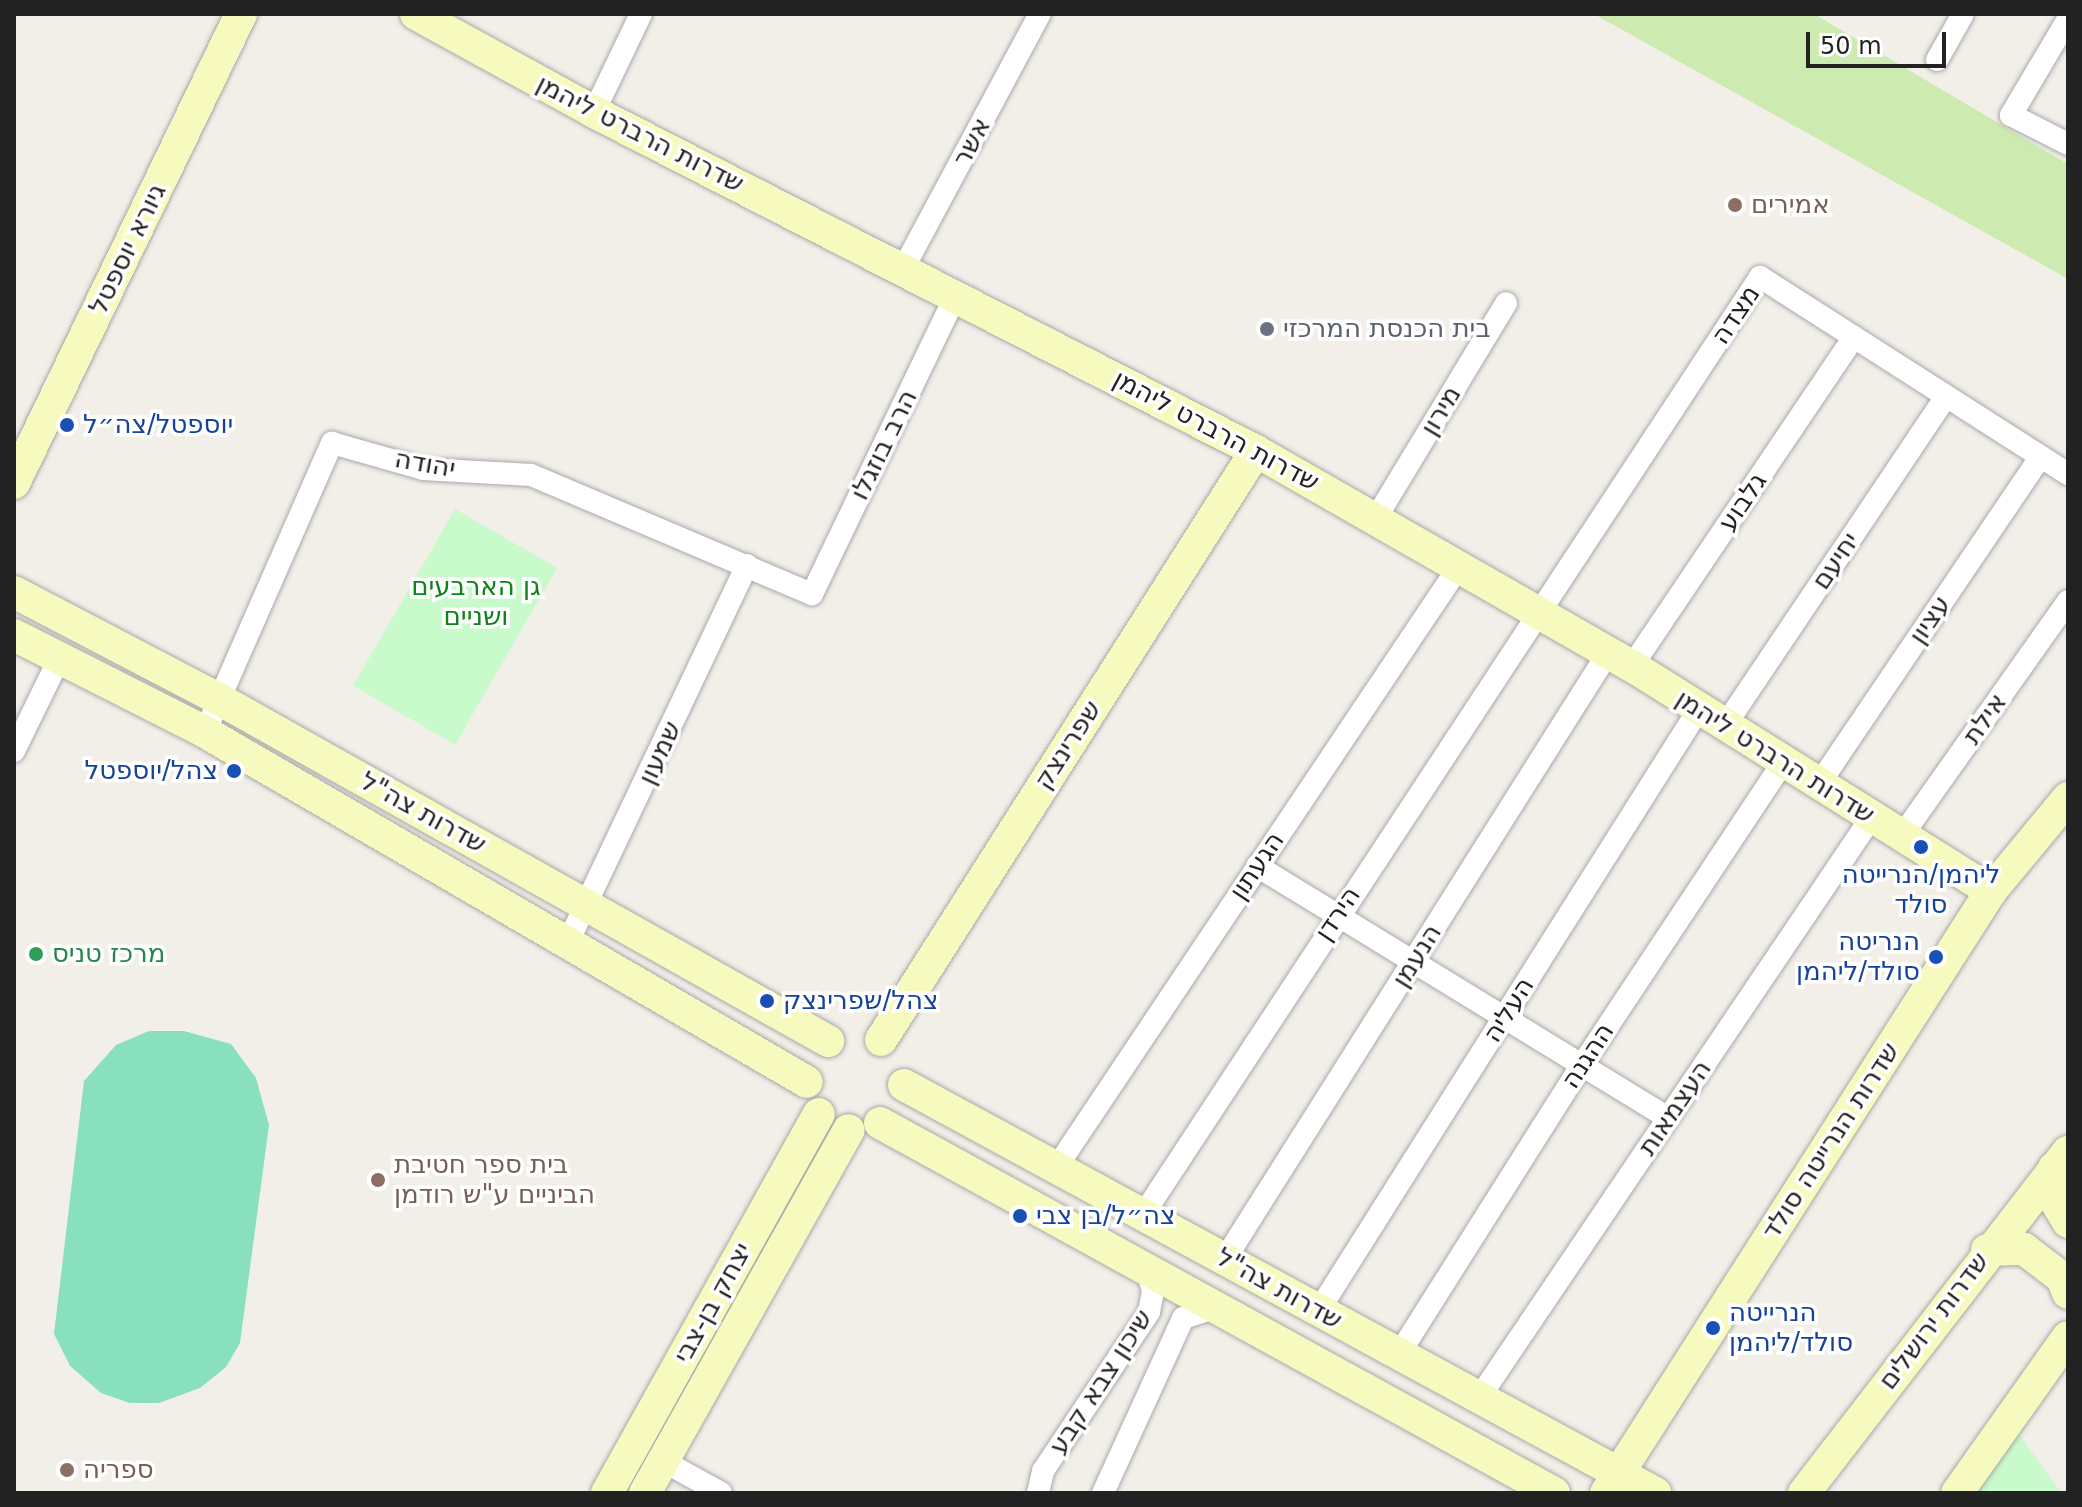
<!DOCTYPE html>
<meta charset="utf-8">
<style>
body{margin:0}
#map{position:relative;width:2082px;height:1507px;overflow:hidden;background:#f2efe9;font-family:"DejaVu Sans","Noto Sans Hebrew",sans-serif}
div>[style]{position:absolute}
.grass>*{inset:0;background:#cdebb0}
.park>*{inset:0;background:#c8facc;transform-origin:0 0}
.pitch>*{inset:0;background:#88e0be}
.roads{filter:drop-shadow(0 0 2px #a9a9a9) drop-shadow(0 0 2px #a9a9a9)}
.street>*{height:22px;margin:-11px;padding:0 11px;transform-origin:11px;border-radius:11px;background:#fff}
.secondary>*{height:32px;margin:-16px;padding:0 16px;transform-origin:16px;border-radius:16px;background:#f7fabf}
.dots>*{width:22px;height:22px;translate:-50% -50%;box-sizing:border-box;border:4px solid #fff;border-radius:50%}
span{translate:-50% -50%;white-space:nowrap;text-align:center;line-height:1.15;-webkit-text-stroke:7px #fff;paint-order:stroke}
.street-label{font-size:26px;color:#222}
.education-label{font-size:26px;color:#785e54}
.left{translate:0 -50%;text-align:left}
.worship-label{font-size:26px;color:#5b616d}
.transit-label{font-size:26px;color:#164399}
.right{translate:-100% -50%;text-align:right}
.park-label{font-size:26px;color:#0c8416}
.leisure-label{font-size:26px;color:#27864d}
.frame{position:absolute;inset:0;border:16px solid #222;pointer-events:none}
.scale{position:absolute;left:1806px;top:32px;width:140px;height:36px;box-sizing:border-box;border:4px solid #222;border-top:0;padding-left:10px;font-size:24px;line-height:28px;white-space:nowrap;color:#222;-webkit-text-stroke:6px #fff;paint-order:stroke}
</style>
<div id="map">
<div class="grass">
<div style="clip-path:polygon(1594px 14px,1814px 14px,2068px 164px,2068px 279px)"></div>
</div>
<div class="park">
<div style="left:455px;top:509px;width:118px;height:204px;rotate:30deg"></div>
<div style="clip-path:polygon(2018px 1432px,2061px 1493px,1974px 1493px)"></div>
</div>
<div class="pitch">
<div style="clip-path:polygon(149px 1031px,184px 1031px,231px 1044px,256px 1078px,269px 1125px,240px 1343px,226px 1367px,200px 1388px,159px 1403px,130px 1403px,101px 1393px,70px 1366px,54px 1334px,84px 1081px,116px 1045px)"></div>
</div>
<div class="roads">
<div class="street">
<div style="left:2068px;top:19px;width:112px;rotate:120.7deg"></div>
<div style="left:2011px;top:115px;width:64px;rotate:27deg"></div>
<div style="left:1937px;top:60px;width:53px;rotate:-60.5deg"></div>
<div style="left:594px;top:112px;width:109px;rotate:-64.4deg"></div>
<div style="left:903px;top:269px;width:289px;rotate:-61.8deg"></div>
<div style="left:1376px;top:518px;width:251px;rotate:-58.8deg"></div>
<div style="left:1632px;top:666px;width:397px;rotate:-56deg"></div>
<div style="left:1726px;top:724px;width:394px;rotate:-56.1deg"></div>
<div style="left:205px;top:732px;width:316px;rotate:-66.3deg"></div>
<div style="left:332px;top:443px;width:95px;rotate:15.9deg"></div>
<div style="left:423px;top:469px;width:108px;rotate:3.2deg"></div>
<div style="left:531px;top:475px;width:305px;rotate:23deg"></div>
<div style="left:812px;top:594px;width:330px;rotate:-64.3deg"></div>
<div style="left:14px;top:751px;width:105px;rotate:-63.9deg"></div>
<div style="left:1819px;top:784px;width:395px;rotate:-55.9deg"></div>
<div style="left:1901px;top:837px;width:289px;rotate:-54.7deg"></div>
<div style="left:1257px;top:866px;width:482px;rotate:31.5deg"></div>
<div style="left:569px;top:940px;width:415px;rotate:-64.6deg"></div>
<div style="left:1056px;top:1168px;width:726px;rotate:-56.18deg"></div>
<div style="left:1143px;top:1215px;width:1123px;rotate:-56.66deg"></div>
<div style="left:1760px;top:277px;width:366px;rotate:32.6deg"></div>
<div style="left:1225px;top:1259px;width:717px;rotate:-57.71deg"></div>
<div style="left:1319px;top:1310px;width:711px;rotate:-57.7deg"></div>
<div style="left:1399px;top:1354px;width:342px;rotate:-57.7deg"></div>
<div style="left:1582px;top:1065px;width:364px;rotate:-56.4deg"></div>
<div style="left:1479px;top:1398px;width:700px;rotate:-55.95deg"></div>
<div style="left:663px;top:1461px;width:66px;rotate:28.9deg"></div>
<div style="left:1038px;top:1493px;width:23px;rotate:-77deg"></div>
<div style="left:1043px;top:1471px;width:191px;rotate:-56.3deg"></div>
<div style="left:1149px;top:1312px;width:21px;rotate:-79deg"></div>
<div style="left:1153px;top:1291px;width:22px;rotate:-106deg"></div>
<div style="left:1103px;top:1493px;width:192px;rotate:-65.4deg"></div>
<div style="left:1183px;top:1318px;width:35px;rotate:-18deg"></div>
</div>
<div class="secondary">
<div style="left:416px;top:14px;width:203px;rotate:28.8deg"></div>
<div style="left:594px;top:112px;width:744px;rotate:27.12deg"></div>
<div style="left:1256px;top:451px;width:433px;rotate:29.8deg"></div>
<div style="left:1632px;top:666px;width:424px;rotate:32.1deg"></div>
<div style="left:14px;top:483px;width:521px;rotate:-64.17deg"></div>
<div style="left:14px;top:592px;width:229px;rotate:27.6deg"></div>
<div style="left:217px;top:698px;width:701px;rotate:29.31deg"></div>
<div style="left:14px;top:635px;width:214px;rotate:26.9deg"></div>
<div style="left:205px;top:732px;width:696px;rotate:30.17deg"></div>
<div style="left:881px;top:1040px;width:698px;rotate:-57.52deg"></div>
<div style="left:904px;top:1085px;width:855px;rotate:28.51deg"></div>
<div style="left:880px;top:1123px;width:769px;rotate:28.77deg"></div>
<div style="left:2054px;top:1168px;width:29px;rotate:92deg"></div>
<div style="left:2053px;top:1197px;width:29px;rotate:59deg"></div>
<div style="left:1987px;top:1250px;width:37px;rotate:-2deg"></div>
<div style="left:2024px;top:1249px;width:48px;rotate:37.3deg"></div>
<div style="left:2062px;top:1278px;width:16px;rotate:68deg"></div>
<div style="left:607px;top:1493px;width:434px;rotate:-60.8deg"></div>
<div style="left:645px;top:1493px;width:416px;rotate:-60.7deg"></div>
<div style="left:1606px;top:1493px;width:715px;rotate:-57.4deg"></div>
<div style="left:1991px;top:891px;width:121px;rotate:-50.4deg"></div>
<div style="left:1804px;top:1493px;width:431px;rotate:-52.3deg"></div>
<div style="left:1957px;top:1493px;width:191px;rotate:-54.6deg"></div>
</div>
</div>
<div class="dots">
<div style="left:1735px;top:205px;background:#8d6e63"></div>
<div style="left:1267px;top:329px;background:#6b7280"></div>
<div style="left:67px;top:425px;background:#1a4fb4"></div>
<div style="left:234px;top:771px;background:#1a4fb4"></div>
<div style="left:1921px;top:847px;background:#1a4fb4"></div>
<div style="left:36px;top:954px;background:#2e9e5b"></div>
<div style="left:1936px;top:957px;background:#1a4fb4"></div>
<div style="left:767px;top:1001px;background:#1a4fb4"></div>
<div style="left:378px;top:1180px;background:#8d6e63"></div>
<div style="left:1020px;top:1216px;background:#1a4fb4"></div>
<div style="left:1713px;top:1328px;background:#1a4fb4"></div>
<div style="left:67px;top:1470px;background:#8d6e63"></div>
</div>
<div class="street-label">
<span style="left:640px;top:134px;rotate:27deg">שדרות הרברט ליהמן</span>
<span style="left:972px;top:142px;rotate:-62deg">אשר</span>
<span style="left:128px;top:249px;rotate:-64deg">גיורא יוספטל</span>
<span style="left:1736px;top:315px;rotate:-56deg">מצדה</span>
<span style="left:1441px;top:411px;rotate:-59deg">מירון</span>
<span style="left:1216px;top:431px;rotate:28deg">שדרות הרברט ליהמן</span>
<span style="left:884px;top:445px;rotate:-64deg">הרב בוזגלו</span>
<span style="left:425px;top:464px;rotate:10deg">יהודה</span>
<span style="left:1743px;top:502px;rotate:-56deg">גלבוע</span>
<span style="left:1836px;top:561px;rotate:-56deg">יחיעם</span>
<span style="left:1930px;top:620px;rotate:-56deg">עציון</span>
<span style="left:1985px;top:719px;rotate:-55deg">אילת</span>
<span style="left:1068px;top:745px;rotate:-57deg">שפרינצק</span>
<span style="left:660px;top:753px;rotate:-65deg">שמעון</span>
<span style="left:1775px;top:757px;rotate:32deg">שדרות הרברט ליהמן</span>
<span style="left:423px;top:813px;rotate:29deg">שדרות צה"ל</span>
<span style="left:1257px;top:866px;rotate:-56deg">הגעתון</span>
<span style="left:1338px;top:914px;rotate:-56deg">הירדן</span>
<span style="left:1417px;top:956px;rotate:-58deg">הנעמן</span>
<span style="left:1509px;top:1010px;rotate:-58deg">העליה</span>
<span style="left:1588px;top:1056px;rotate:-57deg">ההגנה</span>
<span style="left:1675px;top:1108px;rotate:-56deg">העצמאות</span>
<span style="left:1831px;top:1141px;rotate:-57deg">שדרות הנרייטה סולד</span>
<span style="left:1279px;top:1289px;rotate:29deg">שדרות צה"ל</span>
<span style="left:713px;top:1303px;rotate:-61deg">יצחק בן-צבי</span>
<span style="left:1934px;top:1321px;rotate:-53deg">שדרות ירושלים</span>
<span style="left:1101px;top:1382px;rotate:-57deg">שיכון צבא קבע</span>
</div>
<div class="education-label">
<span class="left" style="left:1751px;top:205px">אמירים</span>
<span class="left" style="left:394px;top:1180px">בית ספר חטיבת<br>הביניים ע"ש רודמן</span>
<span class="left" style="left:83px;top:1470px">ספריה</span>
</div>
<div class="worship-label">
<span class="left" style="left:1283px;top:329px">בית הכנסת המרכזי</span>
</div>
<div class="transit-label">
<span class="left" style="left:83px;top:425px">יוספטל/צה״ל</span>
<span class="right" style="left:218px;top:771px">צהל/יוספטל</span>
<span style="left:1921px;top:890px">ליהמן/הנרייטה<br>סולד</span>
<span class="right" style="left:1920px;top:957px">הנריטה<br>סולד/ליהמן</span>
<span class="left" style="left:783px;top:1001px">צהל/שפרינצק</span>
<span class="left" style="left:1036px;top:1216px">צה״ל/בן צבי</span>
<span class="left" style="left:1729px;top:1328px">הנרייטה<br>סולד/ליהמן</span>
</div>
<div class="park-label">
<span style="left:476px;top:602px">גן הארבעים<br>ושניים</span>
</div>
<div class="leisure-label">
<span class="left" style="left:52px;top:954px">מרכז טניס</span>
</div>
<div class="frame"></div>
<div class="scale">50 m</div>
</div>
